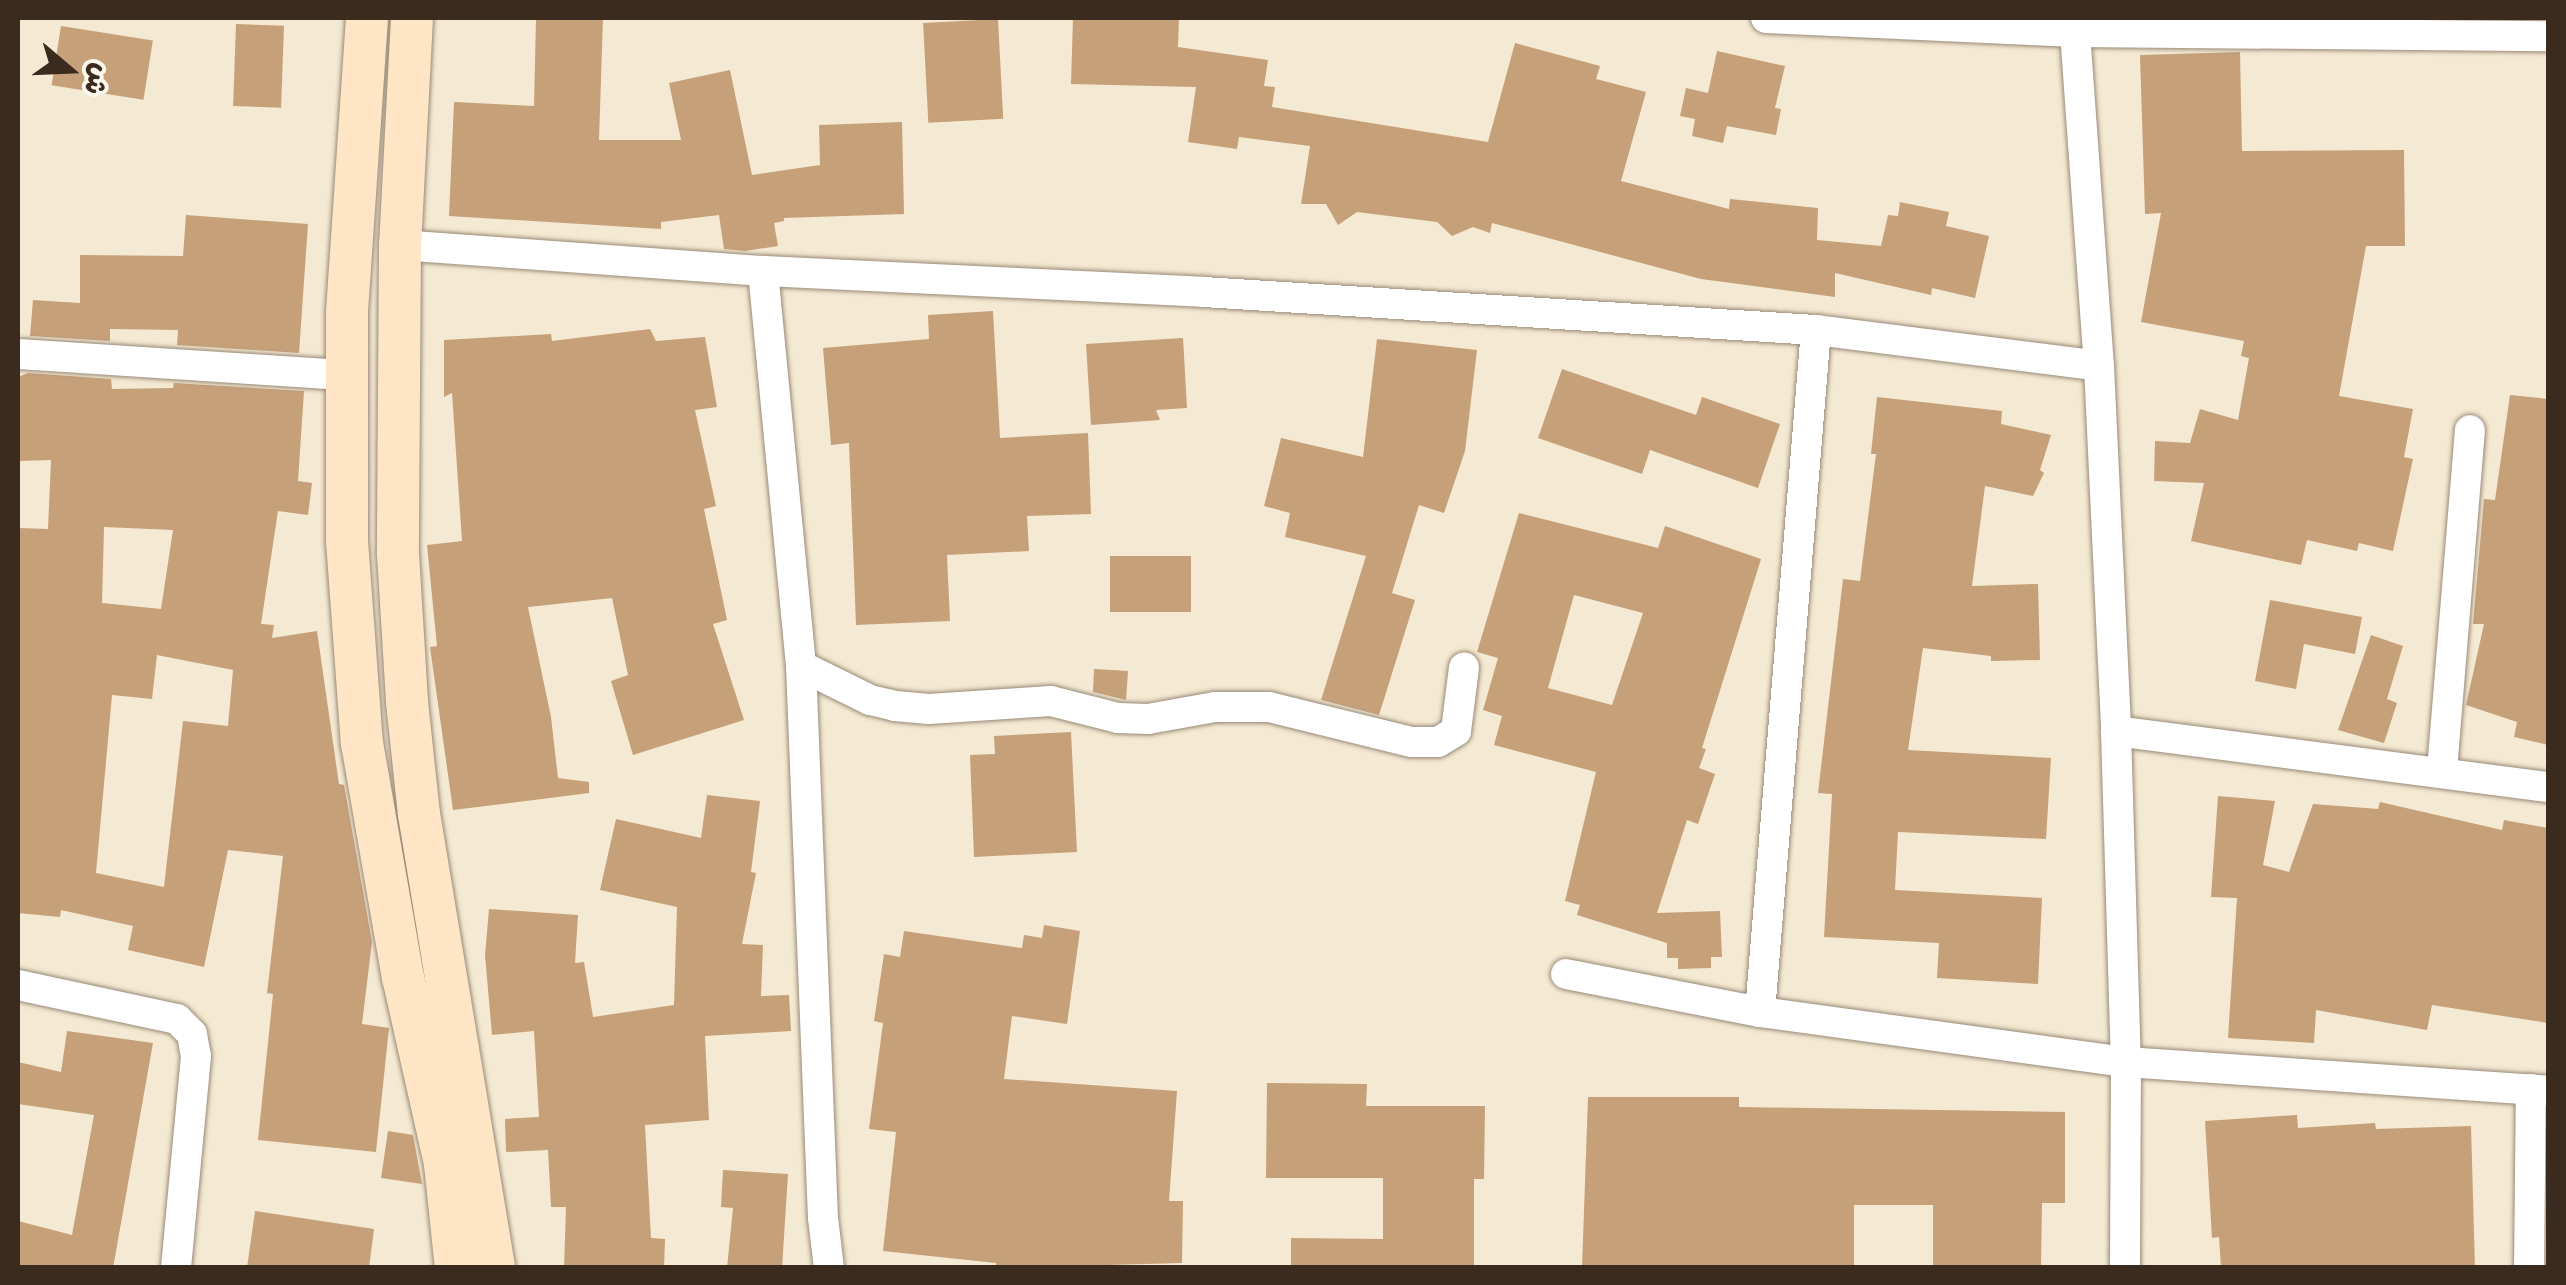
<!DOCTYPE html>
<meta charset="utf-8">
<style>
body{margin:0}
#map{position:relative;width:2566px;height:1285px;overflow:hidden;background:#f4e9d2;font-family:"Patrick Hand","Playpen Sans Arabic",sans-serif}
div>[style]{position:absolute}
.building>*{inset:0;background:#c6a079;transform-origin:0 0}
.roads{filter:drop-shadow(0 0 2px #988a78) drop-shadow(0 0 2px #988a78)}
.street>*{height:30px;margin:-15px;padding:0 15px;transform-origin:15px;border-radius:15px;background:#fff}
.secondary>*{height:42px;margin:-21px;padding:0 21px;transform-origin:21px;border-radius:21px;background:#fde5c5}
span{translate:-50% -50%;white-space:nowrap;text-align:center;line-height:1.15;-webkit-text-stroke:9px #fbf7ec;paint-order:stroke}
.frame{position:absolute;inset:0;border:20px solid #3b2a1e;pointer-events:none}
.north{position:absolute;left:20px;top:20px;width:100px;height:100px;-webkit-text-stroke:8px #fbf7ec;paint-order:stroke;rotate:109deg;font-size:28px;font-weight:700;line-height:40px;text-align:center;color:#3b2a1e}
.north::after{content:'';display:block;margin:auto;width:35px;height:45px;background:#3b2a1e;clip-path:polygon(50% 0,100% 100%,50% 72%,0 100%)}
</style>
<div id="map">
<div class="building">
<div style="clip-path:polygon(536px 18px,603px 18px,599px 140px,681px 140px,669px 83px,730px 70px,752px 175px,820px 165px,819px 125px,902px 122px,904px 214px,784px 218px,784px 221px,774px 223px,778px 246px,745px 251px,724px 249px,719px 215px,661px 222px,661px 229px,449px 216px,454px 102px,534px 106px)"></div>
<div style="clip-path:polygon(1073px 18px,1179px 18px,1178px 47px,1268px 60px,1264px 86px,1275px 87px,1272px 107px,1488px 142px,1515px 43px,1600px 66px,1596px 79px,1646px 92px,1621px 181px,1729px 209px,1730px 199px,1818px 208px,1817px 240px,1881px 246px,1888px 215px,1898px 216px,1900px 202px,1949px 212px,1946px 226px,1989px 236px,1975px 298px,1932px 288px,1931px 295px,1835px 273px,1835px 297px,1701px 279px,1492px 223px,1490px 233px,1473px 227px,1452px 236px,1437px 222px,1357px 212px,1338px 225px,1326px 204px,1301px 204px,1310px 146px,1239px 137px,1237px 149px,1188px 142px,1196px 87px,1071px 84px)"></div>
<div style="left:998px;top:19px;width:100px;height:75px;rotate:87deg"></div>
<div style="left:236px;top:24px;width:48px;height:82px;rotate:2deg"></div>
<div style="left:61px;top:26px;width:93px;height:60px;rotate:9deg"></div>
<div style="clip-path:polygon(1717px 51px,1785px 66px,1775px 108px,1781px 109px,1776px 135px,1727px 126px,1723px 143px,1692px 136px,1695px 119px,1680px 116px,1686px 88px,1708px 93px)"></div>
<div style="clip-path:polygon(2240px 52px,2242px 151px,2404px 150px,2405px 246px,2366px 246px,2339px 396px,2413px 409px,2404px 457px,2413px 459px,2393px 551px,2359px 543px,2357px 551px,2307px 540px,2301px 565px,2191px 541px,2204px 483px,2154px 481px,2155px 441px,2190px 443px,2200px 409px,2238px 420px,2249px 358px,2241px 356px,2244px 341px,2141px 322px,2161px 213px,2145px 214px,2140px 55px)"></div>
<div style="clip-path:polygon(186px 215px,308px 224px,299px 353px,177px 345px,178px 330px,110px 329px,110px 341px,30px 336px,33px 300px,80px 303px,80px 255px,183px 256px)"></div>
<div style="clip-path:polygon(993px 311px,1000px 438px,1088px 433px,1091px 514px,1027px 516px,1029px 551px,947px 555px,950px 621px,856px 625px,849px 443px,831px 445px,823px 348px,929px 339px,928px 315px)"></div>
<div style="clip-path:polygon(650px 329px,656px 341px,705px 337px,717px 407px,695px 410px,716px 506px,704px 509px,727px 620px,713px 624px,744px 720px,633px 755px,611px 681px,628px 675px,612px 598px,528px 607px,551px 717px,558px 778px,589px 782px,589px 793px,453px 810px,430px 647px,437px 646px,427px 545px,462px 541px,452px 393px,444px 397px,444px 340px,551px 334px,552px 341px)"></div>
<div style="clip-path:polygon(1183px 338px,1187px 408px,1156px 410px,1160px 420px,1091px 425px,1086px 344px)"></div>
<div style="clip-path:polygon(1377px 339px,1477px 350px,1465px 451px,1444px 513px,1419px 505px,1392px 593px,1415px 600px,1379px 715px,1321px 700px,1366px 556px,1285px 537px,1290px 513px,1264px 506px,1281px 438px,1363px 457px)"></div>
<div style="clip-path:polygon(1562px 369px,1696px 415px,1702px 397px,1780px 424px,1758px 488px,1650px 450px,1642px 474px,1538px 438px)"></div>
<div style="clip-path:polygon(evenodd,28px 373px,111px 379px,112px 389px,173px 388px,174px 383px,304px 391px,298px 481px,312px 483px,308px 515px,278px 511px,261px 624px,274px 625px,272px 638px,317px 631px,339px 784px,344px 785px,372px 942px,362px 1024px,389px 1028px,376px 1152px,258px 1140px,273px 994px,267px 993px,283px 856px,228px 850px,204px 967px,128px 950px,133px 926px,61px 910px,60px 917px,18px 913px,18px 528px,48px 529px,51px 460px,18px 461px,18px 377px,28px 373px,104px 527px,173px 530px,161px 609px,102px 603px,104px 527px,28px 373px,157px 655px,233px 670px,228px 726px,183px 721px,164px 887px,96px 873px,112px 695px,152px 699px,157px 655px)"></div>
<div style="clip-path:polygon(2510px 395px,2548px 399px,2548px 745px,2514px 737px,2517px 722px,2466px 705px,2484px 624px,2473px 624px,2484px 499px,2495px 500px)"></div>
<div style="clip-path:polygon(1877px 397px,2002px 411px,2001px 424px,2051px 435px,2040px 470px,2044px 473px,2033px 496px,1985px 486px,1972px 586px,2038px 584px,2040px 660px,1991px 661px,1991px 656px,1923px 648px,1908px 750px,2051px 758px,2046px 839px,1898px 832px,1895px 890px,2042px 898px,2038px 984px,1937px 978px,1939px 943px,1824px 937px,1832px 794px,1818px 793px,1843px 579px,1860px 581px,1876px 454px,1871px 454px)"></div>
<div style="clip-path:polygon(evenodd,1519px 513px,1658px 548px,1665px 526px,1761px 559px,1702px 748px,1706px 749px,1699px 768px,1715px 774px,1698px 824px,1687px 820px,1657px 913px,1720px 911px,1722px 957px,1711px 957px,1711px 968px,1678px 969px,1678px 958px,1667px 958px,1667px 943px,1577px 915px,1580px 905px,1565px 901px,1596px 772px,1494px 745px,1502px 716px,1483px 710px,1498px 658px,1477px 652px,1519px 513px,1574px 595px,1643px 613px,1612px 705px,1548px 688px,1574px 595px)"></div>
<div style="left:1110px;top:556px;width:81px;height:56px"></div>
<div style="clip-path:polygon(2270px 600px,2362px 617px,2355px 654px,2304px 644px,2296px 689px,2255px 681px)"></div>
<div style="clip-path:polygon(2371px 635px,2403px 646px,2387px 699px,2397px 703px,2384px 743px,2338px 730px)"></div>
<div style="clip-path:polygon(1094px 669px,1128px 671px,1126px 700px,1093px 692px)"></div>
<div style="clip-path:polygon(1071px 732px,1077px 852px,974px 857px,970px 755px,995px 754px,994px 736px)"></div>
<div style="clip-path:polygon(707px 795px,760px 801px,751px 872px,756px 873px,742px 944px,763px 945px,761px 996px,789px 995px,791px 1031px,705px 1036px,709px 1120px,645px 1125px,651px 1238px,665px 1239px,664px 1268px,564px 1268px,566px 1207px,551px 1207px,548px 1150px,506px 1152px,505px 1119px,539px 1117px,534px 1031px,492px 1035px,485px 955px,489px 909px,578px 915px,575px 963px,584px 962px,593px 1017px,674px 1005px,677px 907px,600px 890px,616px 819px,701px 838px)"></div>
<div style="clip-path:polygon(2218px 796px,2275px 801px,2263px 865px,2289px 872px,2313px 804px,2378px 809px,2380px 802px,2502px 830px,2504px 820px,2548px 828px,2548px 1023px,2432px 1005px,2427px 1030px,2316px 1010px,2314px 1043px,2228px 1038px,2237px 898px,2211px 897px)"></div>
<div style="clip-path:polygon(1044px 925px,1080px 931px,1067px 1024px,1012px 1016px,1004px 1079px,1177px 1091px,1169px 1201px,1183px 1201px,1182px 1263px,996px 1268px,996px 1263px,883px 1251px,896px 1132px,869px 1129px,883px 1023px,874px 1021px,884px 954px,900px 957px,904px 931px,1022px 948px,1024px 935px,1042px 938px)"></div>
<div style="clip-path:polygon(67px 1031px,153px 1043px,113px 1268px,18px 1268px,18px 1221px,72px 1235px,94px 1115px,18px 1104px,18px 1062px,61px 1072px)"></div>
<div style="clip-path:polygon(1267px 1083px,1367px 1084px,1366px 1106px,1485px 1106px,1484px 1179px,1474px 1179px,1474px 1268px,1291px 1268px,1291px 1238px,1383px 1239px,1383px 1178px,1266px 1178px)"></div>
<div style="clip-path:polygon(1588px 1097px,1739px 1097px,1739px 1107px,2065px 1112px,2065px 1203px,2042px 1203px,2041px 1268px,1933px 1268px,1933px 1205px,1854px 1205px,1854px 1268px,1582px 1268px)"></div>
<div style="clip-path:polygon(2297px 1115px,2298px 1128px,2375px 1123px,2376px 1129px,2471px 1126px,2475px 1268px,2221px 1268px,2219px 1237px,2212px 1238px,2205px 1121px)"></div>
<div style="clip-path:polygon(388px 1131px,413px 1135px,422px 1184px,381px 1178px)"></div>
<div style="clip-path:polygon(723px 1170px,788px 1174px,782px 1268px,727px 1268px,733px 1208px,721px 1207px)"></div>
<div style="clip-path:polygon(255px 1211px,374px 1229px,369px 1268px,247px 1268px)"></div>
</div>
<div class="roads">
<div class="street">
<div style="left:1766px;top:18px;width:309px;rotate:2.6deg"></div>
<div style="left:2075px;top:32px;width:473px;rotate:0.5deg"></div>
<div style="left:2074px;top:18px;width:349px;rotate:85.9deg"></div>
<div style="left:2099px;top:366px;width:365px;rotate:87.3deg"></div>
<div style="left:2116px;top:731px;width:331px;rotate:88.3deg"></div>
<div style="left:2126px;top:1062px;width:206px;rotate:90.3deg"></div>
<div style="left:400px;top:245px;width:364px;rotate:4.1deg"></div>
<div style="left:763px;top:271px;width:441px;rotate:2.7deg"></div>
<div style="left:1203px;top:292px;width:614px;rotate:3.55deg"></div>
<div style="left:1816px;top:330px;width:285px;rotate:7.2deg"></div>
<div style="left:763px;top:271px;width:397px;rotate:84.5deg"></div>
<div style="left:801px;top:666px;width:552px;rotate:87.72deg"></div>
<div style="left:823px;top:1218px;width:50px;rotate:83.2deg"></div>
<div style="left:18px;top:354px;width:330px;rotate:3.7deg"></div>
<div style="left:801px;top:666px;width:77px;rotate:26.2deg"></div>
<div style="left:870px;top:700px;width:26px;rotate:13deg"></div>
<div style="left:895px;top:706px;width:34px;rotate:5deg"></div>
<div style="left:929px;top:709px;width:122px;rotate:-3.8deg"></div>
<div style="left:1051px;top:701px;width:69px;rotate:14.2deg"></div>
<div style="left:1118px;top:718px;width:30px;rotate:2deg"></div>
<div style="left:1148px;top:719px;width:68px;rotate:-10.2deg"></div>
<div style="left:1215px;top:707px;width:54px"></div>
<div style="left:1269px;top:707px;width:147px;rotate:13.8deg"></div>
<div style="left:1412px;top:742px;width:26px"></div>
<div style="left:1438px;top:742px;width:21px;rotate:-31deg"></div>
<div style="left:1456px;top:731px;width:64px;rotate:-82.8deg"></div>
<div style="left:2116px;top:731px;width:436px;rotate:7.4deg"></div>
<div style="left:2442px;top:770px;width:341px;rotate:-85.3deg"></div>
<div style="left:1566px;top:974px;width:198px;rotate:11.1deg"></div>
<div style="left:1760px;top:1012px;width:369px;rotate:7.8deg"></div>
<div style="left:2126px;top:1062px;width:423px;rotate:3.9deg"></div>
<div style="left:18px;top:985px;width:163px;rotate:12.1deg"></div>
<div style="left:177px;top:1019px;width:21px;rotate:45deg"></div>
<div style="left:192px;top:1034px;width:22px;rotate:80deg"></div>
<div style="left:196px;top:1056px;width:213px;rotate:95.4deg"></div>
<div style="left:1760px;top:1012px;width:684px;rotate:-85.31deg"></div>
<div style="left:2529px;top:1268px;width:179px;rotate:-89.4deg"></div>
</div>
<div class="secondary">
<div style="left:367px;top:18px;width:296px;rotate:93.9deg"></div>
<div style="left:347px;top:313px;width:228px;rotate:90deg"></div>
<div style="left:347px;top:541px;width:203px;rotate:85.8deg"></div>
<div style="left:362px;top:743px;width:238px;rotate:80.1deg"></div>
<div style="left:403px;top:977px;width:192px;rotate:77.3deg"></div>
<div style="left:445px;top:1164px;width:105px;rotate:84deg"></div>
<div style="left:412px;top:18px;width:227px;rotate:93deg"></div>
<div style="left:400px;top:245px;width:309px;rotate:90.4deg"></div>
<div style="left:398px;top:554px;width:148px;rotate:86.5deg"></div>
<div style="left:407px;top:702px;width:113px;rotate:83.9deg"></div>
<div style="left:419px;top:814px;width:460px;rotate:80.6deg"></div>
</div>
</div>
<div class="frame"></div>
<div class="north">ش</div>
</div>
